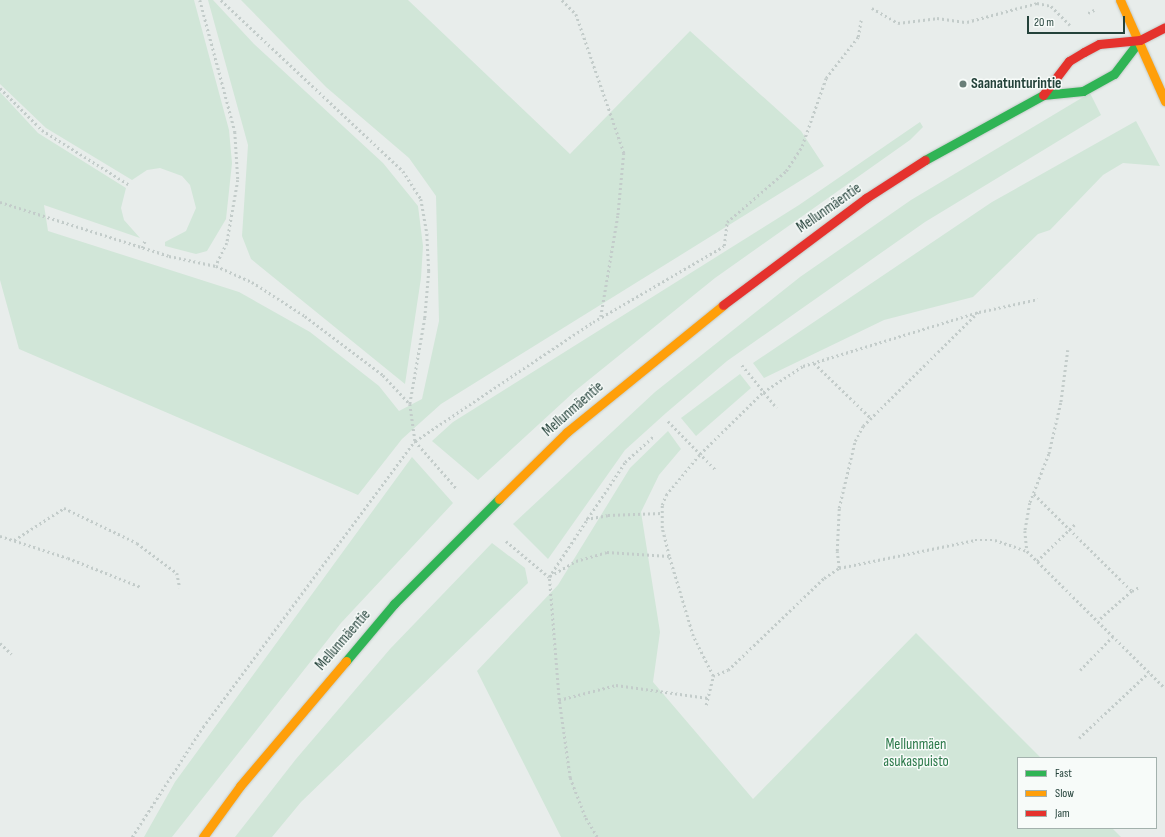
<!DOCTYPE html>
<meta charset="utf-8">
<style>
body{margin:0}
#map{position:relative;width:1165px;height:837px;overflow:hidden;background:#e8edeb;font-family:"Sofia Sans Condensed",sans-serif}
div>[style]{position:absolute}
.green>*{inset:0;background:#d1e6d8}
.path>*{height:2.5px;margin-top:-1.25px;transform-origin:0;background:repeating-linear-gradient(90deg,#c3ccca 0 2px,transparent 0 5px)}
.roads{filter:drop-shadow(0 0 1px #c3cbc8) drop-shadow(0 0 1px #c3cbc8)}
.fast>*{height:9px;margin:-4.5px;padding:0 4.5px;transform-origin:4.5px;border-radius:4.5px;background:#30b455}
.slow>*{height:9px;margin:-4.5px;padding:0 4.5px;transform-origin:4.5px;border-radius:4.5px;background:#ff9f0a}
.jam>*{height:9px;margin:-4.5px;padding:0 4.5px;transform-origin:4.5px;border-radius:4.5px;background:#e5322d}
.dots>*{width:11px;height:11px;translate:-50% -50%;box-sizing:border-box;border:2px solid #f7fbf9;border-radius:50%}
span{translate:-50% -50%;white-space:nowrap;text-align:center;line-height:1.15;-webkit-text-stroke:3px #f7fbf9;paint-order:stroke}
.poi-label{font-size:15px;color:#24423a;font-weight:700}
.left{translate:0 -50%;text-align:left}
.street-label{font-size:15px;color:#24423a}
.park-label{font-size:15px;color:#2d7a4b}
.legend{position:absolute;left:1017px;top:757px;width:140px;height:72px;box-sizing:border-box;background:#f7fbf9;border:1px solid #a3b1ad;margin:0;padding:5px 7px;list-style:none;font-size:12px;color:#24423a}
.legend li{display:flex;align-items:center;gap:8px;height:20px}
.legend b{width:20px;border:1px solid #a3b1ad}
.scale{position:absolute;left:1027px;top:16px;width:98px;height:18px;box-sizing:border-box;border:2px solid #24423a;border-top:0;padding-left:5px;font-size:12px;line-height:14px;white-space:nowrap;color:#24423a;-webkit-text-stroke:3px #f7fbf9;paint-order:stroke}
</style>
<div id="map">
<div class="green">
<div style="clip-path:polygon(0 0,194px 0,229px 130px,232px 163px,226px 219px,207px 251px,196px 254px,165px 246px,165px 242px,186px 231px,196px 208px,190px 185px,182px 176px,160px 168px,147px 170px,132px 180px,46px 128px,0 84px)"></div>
<div style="clip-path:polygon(208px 0,213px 0,254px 44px,383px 163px,418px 206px,423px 246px,421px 278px,405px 384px,251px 259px,242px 236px,248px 145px)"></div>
<div style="clip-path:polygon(241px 0,408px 0,570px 154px,690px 31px,801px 131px,824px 166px,441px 404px,402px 439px,358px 495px,19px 349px,0 280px,0 92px,38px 133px,126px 188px,121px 208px,124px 220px,140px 238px,44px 205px,48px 231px,239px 292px,310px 332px,379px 386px,399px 411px,422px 399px,439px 321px,436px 196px,409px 158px,326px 87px)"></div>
<div style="clip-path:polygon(1090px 93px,1101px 115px,925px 222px,727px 361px,666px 413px,625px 450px,548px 559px,513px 524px,655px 392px,800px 277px,911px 200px)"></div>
<div style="clip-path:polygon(1136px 121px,1160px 166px,1123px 163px,1103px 175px,1050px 230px,1038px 234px,973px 297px,884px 320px,764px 378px,753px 363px,992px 202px)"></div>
<div style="clip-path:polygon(920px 122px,923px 127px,910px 140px,715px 278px,575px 391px,478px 480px,432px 441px,453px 422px,799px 205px)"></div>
<div style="clip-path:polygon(740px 374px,751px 388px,696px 436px,681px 418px)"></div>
<div style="clip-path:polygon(668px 431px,681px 449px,659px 475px,641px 512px,660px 632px,653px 682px,753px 799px,916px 633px,1041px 758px,1018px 758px,1018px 828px,1112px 828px,1121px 837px,561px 837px,477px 671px,558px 585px,630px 468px)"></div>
<div style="clip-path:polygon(412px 457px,453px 503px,341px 623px,172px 837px,144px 837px,175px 782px)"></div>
<div style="clip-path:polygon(492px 543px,525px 568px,528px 583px,301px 802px,272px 837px,235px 837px,296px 759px,390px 649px)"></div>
</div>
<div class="path">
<div style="left:200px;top:0;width:137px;rotate:75.1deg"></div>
<div style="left:235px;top:132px;width:48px;rotate:86.4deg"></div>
<div style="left:238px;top:180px;width:64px;rotate:99.9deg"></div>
<div style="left:227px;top:243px;width:25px;rotate:116deg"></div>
<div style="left:221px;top:0;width:250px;rotate:43.2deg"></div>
<div style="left:403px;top:171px;width:33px;rotate:57deg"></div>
<div style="left:421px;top:199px;width:36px;rotate:80deg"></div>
<div style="left:427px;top:234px;width:37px;rotate:87deg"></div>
<div style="left:429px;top:271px;width:47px;rotate:94.9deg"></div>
<div style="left:425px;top:318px;width:87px;rotate:99.9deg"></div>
<div style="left:410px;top:404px;width:37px;rotate:82deg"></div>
<div style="left:415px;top:441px;width:64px;rotate:48.8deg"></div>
<div style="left:562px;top:0;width:20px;rotate:45deg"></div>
<div style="left:576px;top:14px;width:147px;rotate:70.9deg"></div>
<div style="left:624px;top:153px;width:63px;rotate:95.4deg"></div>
<div style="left:618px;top:216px;width:102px;rotate:99.6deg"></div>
<div style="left:872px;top:8px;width:30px;rotate:30deg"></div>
<div style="left:898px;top:23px;width:39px;rotate:-7deg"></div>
<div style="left:937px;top:18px;width:30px;rotate:8deg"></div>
<div style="left:967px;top:22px;width:73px;rotate:-15.2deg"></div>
<div style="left:1037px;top:3px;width:14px;rotate:12deg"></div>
<div style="left:1051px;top:6px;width:27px;rotate:45deg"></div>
<div style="left:1088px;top:13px;width:7px;rotate:-27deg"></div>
<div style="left:0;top:88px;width:59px;rotate:45deg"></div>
<div style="left:42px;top:130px;width:102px;rotate:32.1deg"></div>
<div style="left:0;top:202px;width:177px;rotate:17.7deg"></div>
<div style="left:169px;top:256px;width:48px;rotate:12deg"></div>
<div style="left:216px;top:266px;width:39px;rotate:24deg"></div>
<div style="left:252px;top:282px;width:63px;rotate:32.7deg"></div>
<div style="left:305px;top:316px;width:98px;rotate:37.1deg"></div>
<div style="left:383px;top:375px;width:40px;rotate:47deg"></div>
<div style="left:142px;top:248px;width:9px;rotate:-69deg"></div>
<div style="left:1068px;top:350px;width:53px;rotate:97.5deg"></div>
<div style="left:1061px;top:403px;width:52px;rotate:103.2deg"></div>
<div style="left:1049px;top:454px;width:53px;rotate:111.2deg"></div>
<div style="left:1030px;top:503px;width:28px;rotate:100deg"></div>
<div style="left:1025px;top:531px;width:20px;rotate:84deg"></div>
<div style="left:1027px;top:551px;width:194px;rotate:44.8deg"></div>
<div style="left:814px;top:363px;width:79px;rotate:44deg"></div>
<div style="left:742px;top:365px;width:55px;rotate:50.9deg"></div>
<div style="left:668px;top:421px;width:69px;rotate:45.6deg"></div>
<div style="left:1034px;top:494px;width:138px;rotate:44.7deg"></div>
<div style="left:1132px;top:591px;width:45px;rotate:138.6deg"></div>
<div style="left:586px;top:519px;width:22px;rotate:-10deg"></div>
<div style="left:608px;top:515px;width:54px;rotate:-2.1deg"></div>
<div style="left:0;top:536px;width:71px;rotate:17.9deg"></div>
<div style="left:68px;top:558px;width:79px;rotate:21.7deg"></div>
<div style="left:14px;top:540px;width:59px;rotate:-32.6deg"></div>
<div style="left:64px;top:508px;width:81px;rotate:25.6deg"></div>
<div style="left:137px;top:543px;width:50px;rotate:36.9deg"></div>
<div style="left:177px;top:573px;width:15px;rotate:79deg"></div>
<div style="left:506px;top:541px;width:56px;rotate:39.9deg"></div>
<div style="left:1037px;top:561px;width:53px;rotate:-44.2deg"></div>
<div style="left:839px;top:568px;width:17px;rotate:-97deg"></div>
<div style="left:837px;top:551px;width:43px;rotate:-87.3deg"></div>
<div style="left:839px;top:508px;width:69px;rotate:-76.6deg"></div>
<div style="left:855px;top:441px;width:17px;rotate:-62deg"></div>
<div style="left:863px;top:426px;width:162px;rotate:-44.7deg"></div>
<div style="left:550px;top:576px;width:30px;rotate:-30deg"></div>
<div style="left:576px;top:561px;width:32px;rotate:-16deg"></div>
<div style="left:607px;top:552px;width:62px;rotate:3.7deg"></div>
<div style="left:1132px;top:591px;width:8px;rotate:-30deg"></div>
<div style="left:0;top:643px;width:16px;rotate:43deg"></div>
<div style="left:1080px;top:670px;width:47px;rotate:-45.9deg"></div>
<div style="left:713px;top:676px;width:16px;rotate:-22deg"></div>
<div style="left:728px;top:670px;width:133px;rotate:-43.8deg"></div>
<div style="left:824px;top:578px;width:18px;rotate:-34deg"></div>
<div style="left:839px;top:568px;width:139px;rotate:-11.6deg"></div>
<div style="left:975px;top:540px;width:20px"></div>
<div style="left:995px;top:540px;width:34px;rotate:19deg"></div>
<div style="left:559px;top:700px;width:59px;rotate:-14.7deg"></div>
<div style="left:616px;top:685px;width:93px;rotate:8deg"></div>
<div style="left:706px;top:705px;width:30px;rotate:-76deg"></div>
<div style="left:713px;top:676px;width:45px;rotate:-116.6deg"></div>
<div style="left:693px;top:636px;width:84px;rotate:-106.7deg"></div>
<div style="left:669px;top:556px;width:29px;rotate:-104deg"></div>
<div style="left:662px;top:528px;width:23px;rotate:-90deg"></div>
<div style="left:662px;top:505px;width:11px;rotate:-68deg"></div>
<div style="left:666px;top:495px;width:53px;rotate:-50.3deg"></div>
<div style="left:700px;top:454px;width:88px;rotate:-44.5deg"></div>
<div style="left:763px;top:392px;width:48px;rotate:-33deg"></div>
<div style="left:803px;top:366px;width:184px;rotate:-17.1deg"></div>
<div style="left:979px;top:312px;width:60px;rotate:-12.4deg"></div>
<div style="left:1079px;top:738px;width:96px;rotate:-43.3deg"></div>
<div style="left:132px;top:837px;width:131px;rotate:-57.2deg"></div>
<div style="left:203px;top:727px;width:356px;rotate:-53.5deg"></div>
<div style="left:415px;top:441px;width:214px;rotate:-33.8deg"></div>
<div style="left:593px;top:322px;width:151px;rotate:-30.1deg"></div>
<div style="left:724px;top:246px;width:24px;rotate:-83deg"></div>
<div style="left:727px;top:222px;width:78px;rotate:-40.8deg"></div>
<div style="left:786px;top:171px;width:30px;rotate:-57deg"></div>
<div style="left:802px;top:146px;width:72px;rotate:-70.6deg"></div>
<div style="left:826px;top:78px;width:52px;rotate:-52deg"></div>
<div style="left:858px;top:37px;width:17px;rotate:-80deg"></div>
<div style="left:597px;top:837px;width:23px;rotate:-121deg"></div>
<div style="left:585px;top:817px;width:42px;rotate:-111deg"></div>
<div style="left:570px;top:778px;width:79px;rotate:-98deg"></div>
<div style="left:559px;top:700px;width:123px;rotate:-94.6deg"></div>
<div style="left:549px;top:577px;width:138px;rotate:-56.5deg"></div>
<div style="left:625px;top:462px;width:40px;rotate:-42deg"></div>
</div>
<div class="roads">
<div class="fast">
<div style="left:925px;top:160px;width:135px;rotate:-28.8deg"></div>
<div style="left:1043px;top:95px;width:40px;rotate:-5.7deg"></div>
<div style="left:1083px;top:91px;width:35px;rotate:-29deg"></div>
<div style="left:1114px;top:74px;width:43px;rotate:-52.6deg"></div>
<div style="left:346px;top:661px;width:75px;rotate:-49.9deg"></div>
<div style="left:394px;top:604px;width:148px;rotate:-45deg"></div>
</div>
<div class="slow">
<div style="left:1120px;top:0;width:111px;rotate:66deg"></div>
<div style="left:499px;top:499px;width:95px;rotate:-44.6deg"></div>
<div style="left:567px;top:432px;width:201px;rotate:-39.1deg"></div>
<div style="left:203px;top:837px;width:63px;rotate:-54deg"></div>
<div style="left:240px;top:786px;width:164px;rotate:-49.7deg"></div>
</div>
<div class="jam">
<div style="left:1043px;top:95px;width:43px;rotate:-52.6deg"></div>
<div style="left:1069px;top:61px;width:17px;rotate:-31deg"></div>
<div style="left:1084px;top:52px;width:17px;rotate:-28deg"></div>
<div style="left:1099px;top:44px;width:41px;rotate:-5.6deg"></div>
<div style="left:1140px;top:40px;width:28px;rotate:-27deg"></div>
<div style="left:723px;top:305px;width:179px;rotate:-36.8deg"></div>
<div style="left:866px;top:198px;width:70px;rotate:-32.8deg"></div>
</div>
</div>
<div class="dots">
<div style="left:963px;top:84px;background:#697e78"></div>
</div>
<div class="poi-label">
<span class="left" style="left:971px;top:84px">Saanatunturintie</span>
</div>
<div class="street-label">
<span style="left:829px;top:208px;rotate:-35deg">Mellunmäentie</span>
<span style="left:573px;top:409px;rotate:-41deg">Mellunmäentie</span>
<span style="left:343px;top:640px;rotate:-49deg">Mellunmäentie</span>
</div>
<div class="park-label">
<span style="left:916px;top:753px">Mellunmäen<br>asukaspuisto</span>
</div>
<ul class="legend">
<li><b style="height:5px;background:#30b455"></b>Fast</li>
<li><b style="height:5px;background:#ff9f0a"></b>Slow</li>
<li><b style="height:5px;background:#e5322d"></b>Jam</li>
</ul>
<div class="scale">20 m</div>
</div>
